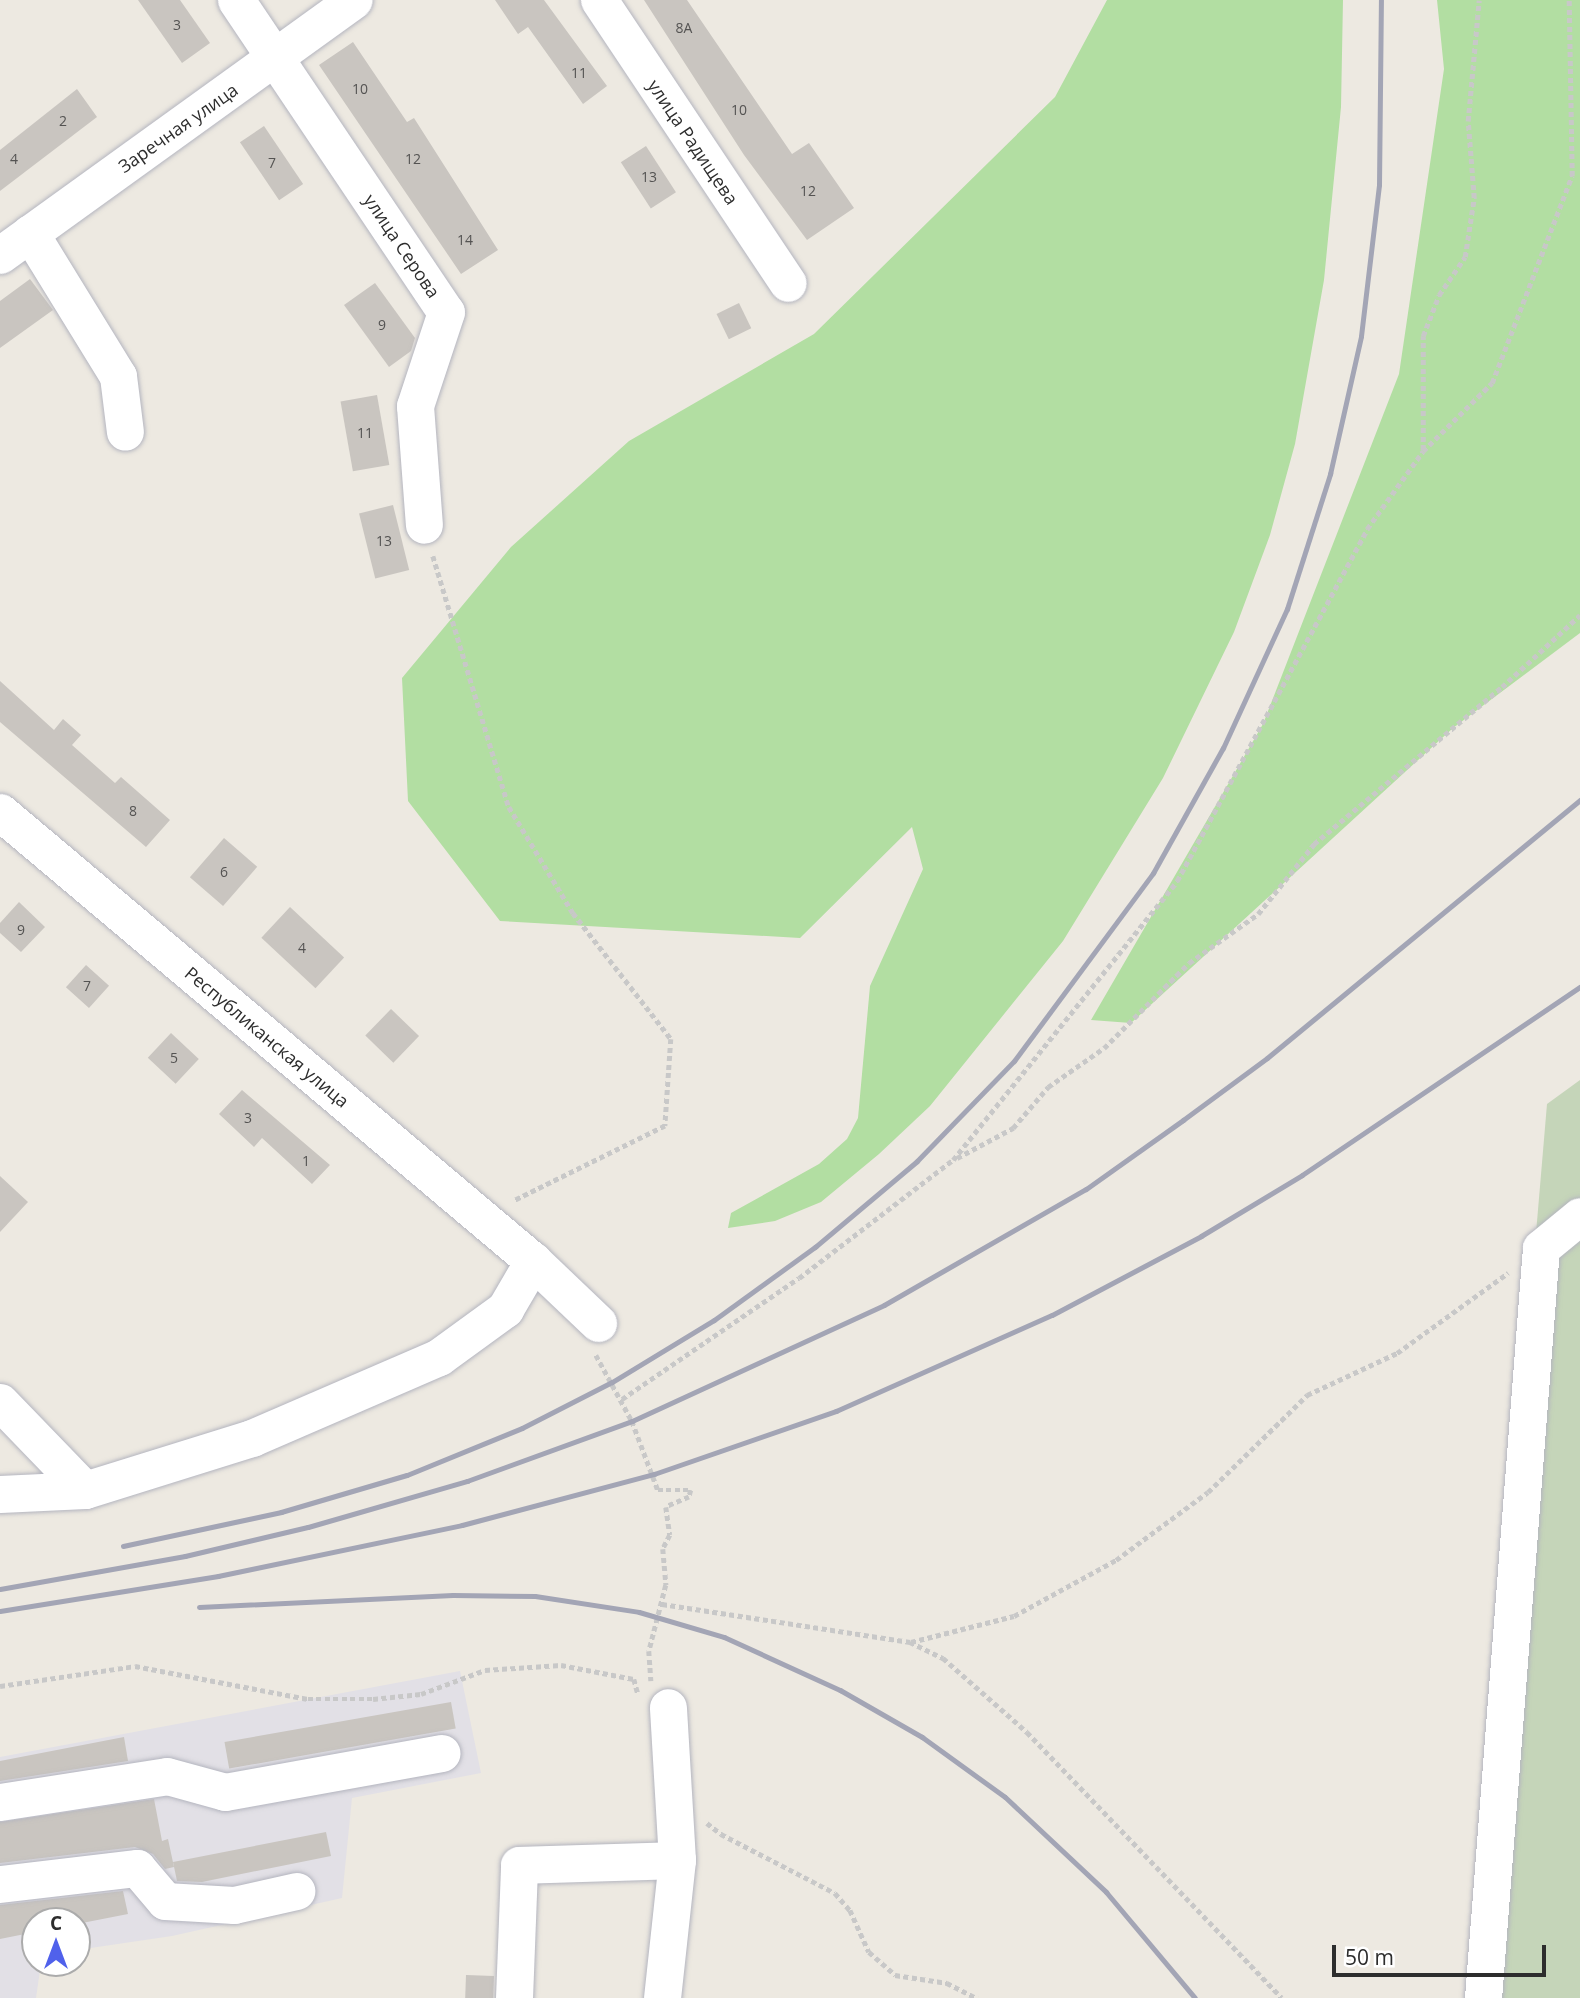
<!DOCTYPE html>
<meta charset="utf-8">
<style>
body{margin:0}
#map{position:relative;width:1580px;height:1998px;overflow:hidden;background:#ede9e1;font-family:"Open Sans",sans-serif}
div>[style]{position:absolute}
.industrial>*{inset:0;background:#e2e0e6}
.green>*{inset:0;background:#b2dea2}
.cemetery>*{inset:0;background:#c5d5b9}
.building>*{inset:0;background:#c9c5c0;transform-origin:0 0}
.path>*{height:4.5px;margin-top:-2.25px;transform-origin:0;background:repeating-linear-gradient(90deg,#c8c8c8 0 5px,transparent 0 8.5px)}
.roads{filter:drop-shadow(0 0 2px #b4b5bf) drop-shadow(0 0 2px #b4b5bf)}
.minor>*{height:37px;margin:-18.5px;padding:0 18.5px;transform-origin:18.5px;border-radius:18.5px;background:#fff}
.rail>*{height:5px;margin:-2.5px;padding:0 2.5px;transform-origin:2.5px;border-radius:2.5px;background:#a3a5b5}
span{translate:-50% -50%;white-space:nowrap;text-align:center;line-height:1.15;-webkit-text-stroke:5px #fff;paint-order:stroke}
.number-label{font-size:14px;color:#545352}
.number-label span{-webkit-text-stroke-width:0}
.street-label{font-size:18px;color:#2d2d2d}
.north{position:absolute;left:21px;top:1907px;width:70px;height:70px;box-sizing:border-box;background:#fff;border:2px solid #ababab;border-radius:50%;rotate:0deg;font-size:19px;font-weight:700;line-height:28px;text-align:center;color:#2d2d2d}
.north::after{content:'';display:block;margin:auto;width:24px;height:32px;background:#5061eb;clip-path:polygon(50% 0,100% 100%,50% 72%,0 100%)}
.scale{position:absolute;left:1332px;top:1945px;width:214px;height:32px;box-sizing:border-box;border:4px solid #2d2d2d;border-top:0;padding-left:9px;font-size:21px;line-height:24px;white-space:nowrap;color:#2d2d2d;-webkit-text-stroke:5px #fff;paint-order:stroke}
</style>
<div id="map">
<div class="industrial">
<div style="clip-path:polygon(460px 1671px,481px 1773px,352px 1798px,342px 1898px,172px 1936px,77px 1950px,77px 1921px,35px 1921px,35px 1963px,41px 1963px,36px 1998px,0 1998px,0 1757px)"></div>
</div>
<div class="green">
<div style="clip-path:polygon(1107px 0,1343px 0,1341px 107px,1324px 280px,1295px 444px,1270px 535px,1234px 632px,1163px 778px,1063px 941px,930px 1106px,879px 1154px,821px 1202px,775px 1221px,728px 1228px,731px 1213px,819px 1164px,847px 1139px,858px 1118px,870px 986px,923px 869px,912px 827px,800px 938px,500px 921px,408px 801px,402px 678px,511px 547px,629px 441px,814px 334px,1055px 97px)"></div>
<div style="clip-path:polygon(1437px 0,1580px 0,1580px 633px,1453px 728px,1131px 1023px,1091px 1020px,1263px 724px,1399px 374px,1444px 69px)"></div>
</div>
<div class="cemetery">
<div style="clip-path:polygon(1580px 1080px,1580px 1998px,1471px 1998px,1547px 1104px)"></div>
</div>
<div class="building">
<div style="clip-path:polygon(138px 0,180px 0,210px 43px,182px 63px)"></div>
<div style="clip-path:polygon(495px 0,544px 0,607px 86px,583px 104px,528px 27px,518px 34px)"></div>
<div style="clip-path:polygon(644px 0,687px 0,792px 154px,809px 143px,854px 208px,807px 240px,744px 155px)"></div>
<div style="clip-path:polygon(353px 42px,407px 122px,414px 118px,498px 250px,461px 274px,319px 65px)"></div>
<div style="clip-path:polygon(77px 89px,97px 117px,0 191px,0 150px)"></div>
<div style="left:264px;top:126px;width:70px;height:29px;rotate:56deg"></div>
<div style="left:646px;top:146px;width:55px;height:30px;rotate:57deg"></div>
<div style="clip-path:polygon(30px 279px,53px 310px,0 348px,0 301px)"></div>
<div style="clip-path:polygon(375px 283px,415px 338px,411px 351px,389px 367px,344px 305px)"></div>
<div style="left:739px;top:303px;width:28px;height:25px;rotate:64deg"></div>
<div style="left:377px;top:395px;width:71px;height:37px;rotate:80deg"></div>
<div style="left:393px;top:505px;width:67px;height:35px;rotate:76deg"></div>
<div style="clip-path:polygon(0 681px,54px 730px,63px 719px,81px 735px,72px 745px,115px 783px,121px 777px,170px 820px,146px 847px,0 722px)"></div>
<div style="left:224px;top:838px;width:44px;height:52px;rotate:41deg"></div>
<div style="clip-path:polygon(19px 902px,45px 927px,21px 952px,0 933px,0 923px)"></div>
<div style="left:290px;top:907px;width:74px;height:42px;rotate:43deg"></div>
<div style="left:86px;top:965px;width:31px;height:30px;rotate:42deg"></div>
<div style="left:391px;top:1009px;width:39px;height:37px;rotate:44deg"></div>
<div style="left:171px;top:1033px;width:38px;height:34px;rotate:43deg"></div>
<div style="clip-path:polygon(242px 1090px,330px 1165px,312px 1184px,262px 1138px,254px 1147px,219px 1114px)"></div>
<div style="clip-path:polygon(0 1176px,28px 1202px,0 1232px)"></div>
<div style="left:451px;top:1702px;width:27px;height:230px;rotate:80deg"></div>
<div style="clip-path:polygon(124px 1737px,128px 1761px,0 1781px,0 1761px)"></div>
<div style="clip-path:polygon(154px 1799px,162px 1841px,168px 1839px,174px 1867px,165px 1869px,153px 1854px,135px 1847px,0 1863px,0 1822px)"></div>
<div style="clip-path:polygon(326px 1832px,331px 1856px,202px 1882px,177px 1881px,173px 1862px)"></div>
<div style="clip-path:polygon(123px 1891px,128px 1914px,77px 1924px,35px 1921px,35px 1932px,0 1939px,0 1905px)"></div>
<div style="left:466px;top:1975px;width:28px;height:23px;rotate:2deg"></div>
</div>
<div class="path">
<div style="left:1423px;top:450px;width:114px;rotate:-90deg"></div>
<div style="left:1423px;top:336px;width:44px;rotate:-68.7deg"></div>
<div style="left:1439px;top:295px;width:46px;rotate:-55.6deg"></div>
<div style="left:1465px;top:257px;width:60px;rotate:-81.3deg"></div>
<div style="left:1474px;top:198px;width:77px;rotate:-94.5deg"></div>
<div style="left:1468px;top:121px;width:121px;rotate:-84.8deg"></div>
<div style="left:433px;top:556px;width:262px;rotate:73.2deg"></div>
<div style="left:509px;top:807px;width:124px;rotate:58.9deg"></div>
<div style="left:573px;top:913px;width:160px;rotate:52.1deg"></div>
<div style="left:671px;top:1039px;width:87px;rotate:93.9deg"></div>
<div style="left:665px;top:1126px;width:169px;rotate:153.7deg"></div>
<div style="left:957px;top:1158px;width:64px;rotate:-28.2deg"></div>
<div style="left:1013px;top:1128px;width:54px;rotate:-49.5deg"></div>
<div style="left:1048px;top:1087px;width:68px;rotate:-34.9deg"></div>
<div style="left:1104px;top:1048px;width:120px;rotate:-45deg"></div>
<div style="left:1189px;top:963px;width:85px;rotate:-35.4deg"></div>
<div style="left:1258px;top:914px;width:90px;rotate:-51.3deg"></div>
<div style="left:1314px;top:844px;width:245px;rotate:-39.9deg"></div>
<div style="left:1502px;top:687px;width:106px;rotate:-42.7deg"></div>
<div style="left:596px;top:1355px;width:75px;rotate:61.4deg"></div>
<div style="left:632px;top:1421px;width:74px;rotate:69.4deg"></div>
<div style="left:658px;top:1490px;width:33px"></div>
<div style="left:691px;top:1490px;width:7px;rotate:106deg"></div>
<div style="left:689px;top:1497px;width:25px;rotate:157deg"></div>
<div style="left:666px;top:1507px;width:28px;rotate:82deg"></div>
<div style="left:670px;top:1535px;width:16px;rotate:117deg"></div>
<div style="left:663px;top:1549px;width:36px;rotate:85deg"></div>
<div style="left:666px;top:1585px;width:68px;rotate:104.4deg"></div>
<div style="left:649px;top:1651px;width:30px;rotate:86deg"></div>
<div style="left:622px;top:1399px;width:214px;rotate:-34.4deg"></div>
<div style="left:799px;top:1278px;width:194px;rotate:-37.5deg"></div>
<div style="left:953px;top:1160px;width:358px;rotate:-51.2deg"></div>
<div style="left:1177px;top:881px;width:400px;rotate:-61.6deg"></div>
<div style="left:1367px;top:529px;width:96px;rotate:-54.3deg"></div>
<div style="left:1423px;top:451px;width:97px;rotate:-44.6deg"></div>
<div style="left:1492px;top:383px;width:222px;rotate:-68.9deg"></div>
<div style="left:1572px;top:176px;width:176px;rotate:-91deg"></div>
<div style="left:662px;top:1604px;width:251px;rotate:8.7deg"></div>
<div style="left:910px;top:1642px;width:37px;rotate:26deg"></div>
<div style="left:943px;top:1658px;width:112px;rotate:41.4deg"></div>
<div style="left:1027px;top:1732px;width:368px;rotate:46.2deg"></div>
<div style="left:911px;top:1642px;width:106px;rotate:-14.2deg"></div>
<div style="left:1014px;top:1616px;width:116px;rotate:-28.8deg"></div>
<div style="left:1116px;top:1560px;width:114px;rotate:-36.5deg"></div>
<div style="left:1208px;top:1492px;width:139px;rotate:-44.4deg"></div>
<div style="left:1307px;top:1395px;width:99px;rotate:-25deg"></div>
<div style="left:1397px;top:1353px;width:137px;rotate:-35.8deg"></div>
<div style="left:0;top:1686px;width:136px;rotate:-8.4deg"></div>
<div style="left:135px;top:1666px;width:176px;rotate:10.8deg"></div>
<div style="left:308px;top:1699px;width:65px"></div>
<div style="left:373px;top:1699px;width:48px;rotate:-5.9deg"></div>
<div style="left:421px;top:1694px;width:68px;rotate:-20.6deg"></div>
<div style="left:485px;top:1670px;width:76px;rotate:-3.8deg"></div>
<div style="left:561px;top:1665px;width:74px;rotate:10.9deg"></div>
<div style="left:634px;top:1679px;width:16px;rotate:75deg"></div>
<div style="left:707px;top:1823px;width:18px;rotate:38deg"></div>
<div style="left:721px;top:1834px;width:128px;rotate:27.4deg"></div>
<div style="left:835px;top:1893px;width:23px;rotate:49deg"></div>
<div style="left:850px;top:1910px;width:46px;rotate:65.7deg"></div>
<div style="left:869px;top:1952px;width:35px;rotate:41deg"></div>
<div style="left:895px;top:1975px;width:53px;rotate:8.7deg"></div>
<div style="left:947px;top:1983px;width:34px;rotate:27deg"></div>
</div>
<div class="roads">
<div class="minor">
<div style="left:236px;top:0;width:376px;rotate:56.1deg"></div>
<div style="left:446px;top:312px;width:99px;rotate:108.3deg"></div>
<div style="left:415px;top:406px;width:119px;rotate:85.7deg"></div>
<div style="left:599px;top:0;width:340px;rotate:56.3deg"></div>
<div style="left:30px;top:233px;width:168px;rotate:58.4deg"></div>
<div style="left:118px;top:376px;width:56px;rotate:82.9deg"></div>
<div style="left:0;top:255px;width:436px;rotate:-35.8deg"></div>
<div style="left:0;top:812px;width:697px;rotate:40.11deg"></div>
<div style="left:533px;top:1261px;width:90px;rotate:43.6deg"></div>
<div style="left:0;top:1402px;width:122px;rotate:46deg"></div>
<div style="left:0;top:1494px;width:85px;rotate:-2.7deg"></div>
<div style="left:85px;top:1490px;width:175px;rotate:-17.3deg"></div>
<div style="left:252px;top:1438px;width:204px;rotate:-23.4deg"></div>
<div style="left:439px;top:1357px;width:82px;rotate:-36deg"></div>
<div style="left:505px;top:1309px;width:56px;rotate:-59.7deg"></div>
<div style="left:0;top:1802px;width:169px;rotate:-8.8deg"></div>
<div style="left:167px;top:1776px;width:60px;rotate:15.4deg"></div>
<div style="left:225px;top:1792px;width:220px;rotate:-10.2deg"></div>
<div style="left:0;top:1884px;width:138px;rotate:-6.7deg"></div>
<div style="left:137px;top:1868px;width:43px;rotate:49.7deg"></div>
<div style="left:165px;top:1901px;width:69px;rotate:3.3deg"></div>
<div style="left:234px;top:1905px;width:64px;rotate:-12.7deg"></div>
<div style="left:514px;top:1998px;width:133px;rotate:-87.8deg"></div>
<div style="left:519px;top:1865px;width:158px;rotate:-1.8deg"></div>
<div style="left:662px;top:1998px;width:139px;rotate:-83.8deg"></div>
<div style="left:677px;top:1860px;width:153px;rotate:-93.4deg"></div>
<div style="left:1483px;top:1998px;width:752px;rotate:-85.58deg"></div>
<div style="left:1541px;top:1248px;width:50px;rotate:-39.4deg"></div>
</div>
</div>
<div class="rail">
<div style="left:123px;top:1546px;width:162px;rotate:-12.1deg"></div>
<div style="left:281px;top:1512px;width:131px;rotate:-16.4deg"></div>
<div style="left:407px;top:1475px;width:124px;rotate:-22.2deg"></div>
<div style="left:522px;top:1428px;width:101px;rotate:-27.1deg"></div>
<div style="left:612px;top:1382px;width:119px;rotate:-31.3deg"></div>
<div style="left:714px;top:1320px;width:125px;rotate:-35.9deg"></div>
<div style="left:815px;top:1247px;width:133px;rotate:-40.1deg"></div>
<div style="left:917px;top:1161px;width:139px;rotate:-45.9deg"></div>
<div style="left:1014px;top:1061px;width:234px;rotate:-53.5deg"></div>
<div style="left:1153px;top:873px;width:143px;rotate:-60.8deg"></div>
<div style="left:1223px;top:748px;width:153px;rotate:-65.3deg"></div>
<div style="left:1287px;top:609px;width:142px;rotate:-72.3deg"></div>
<div style="left:1330px;top:474px;width:141px;rotate:-77.3deg"></div>
<div style="left:1361px;top:336px;width:152px;rotate:-83.2deg"></div>
<div style="left:1379px;top:185px;width:185px;rotate:-89.4deg"></div>
<div style="left:0;top:1589px;width:188px;rotate:-10.1deg"></div>
<div style="left:185px;top:1556px;width:126px;rotate:-13.3deg"></div>
<div style="left:308px;top:1527px;width:166px;rotate:-16.1deg"></div>
<div style="left:467px;top:1481px;width:176px;rotate:-20deg"></div>
<div style="left:632px;top:1421px;width:277px;rotate:-24.7deg"></div>
<div style="left:884px;top:1305px;width:233px;rotate:-29.9deg"></div>
<div style="left:1086px;top:1189px;width:119px;rotate:-35.4deg"></div>
<div style="left:1183px;top:1120px;width:104px;rotate:-36.4deg"></div>
<div style="left:1267px;top:1058px;width:406px;rotate:-39.5deg"></div>
<div style="left:199px;top:1607px;width:254px;rotate:-2.7deg"></div>
<div style="left:453px;top:1595px;width:82px;rotate:0.7deg"></div>
<div style="left:535px;top:1596px;width:105px;rotate:8.7deg"></div>
<div style="left:639px;top:1612px;width:89px;rotate:16.4deg"></div>
<div style="left:724px;top:1637px;width:128px;rotate:24.6deg"></div>
<div style="left:840px;top:1690px;width:95px;rotate:29.8deg"></div>
<div style="left:922px;top:1737px;width:102px;rotate:35.9deg"></div>
<div style="left:1005px;top:1797px;width:139px;rotate:43.2deg"></div>
<div style="left:1106px;top:1892px;width:138px;rotate:50deg"></div>
<div style="left:0;top:1611px;width:221px;rotate:-9.1deg"></div>
<div style="left:218px;top:1576px;width:249px;rotate:-11.8deg"></div>
<div style="left:462px;top:1525px;width:199px;rotate:-14.9deg"></div>
<div style="left:654px;top:1474px;width:193px;rotate:-19.1deg"></div>
<div style="left:836px;top:1411px;width:236px;rotate:-24deg"></div>
<div style="left:1052px;top:1315px;width:169px;rotate:-27.9deg"></div>
<div style="left:1201px;top:1236px;width:118px;rotate:-31.1deg"></div>
<div style="left:1302px;top:1175px;width:336px;rotate:-34.1deg"></div>
</div>
<div class="number-label">
<span style="left:177px;top:25px">3</span>
<span style="left:684px;top:28px">8А</span>
<span style="left:579px;top:73px">11</span>
<span style="left:360px;top:89px">10</span>
<span style="left:739px;top:110px">10</span>
<span style="left:63px;top:121px">2</span>
<span style="left:14px;top:159px">4</span>
<span style="left:413px;top:159px">12</span>
<span style="left:272px;top:163px">7</span>
<span style="left:649px;top:177px">13</span>
<span style="left:808px;top:191px">12</span>
<span style="left:465px;top:240px">14</span>
<span style="left:382px;top:325px">9</span>
<span style="left:365px;top:433px">11</span>
<span style="left:384px;top:541px">13</span>
<span style="left:133px;top:811px">8</span>
<span style="left:224px;top:872px">6</span>
<span style="left:21px;top:930px">9</span>
<span style="left:302px;top:948px">4</span>
<span style="left:87px;top:986px">7</span>
<span style="left:174px;top:1058px">5</span>
<span style="left:248px;top:1118px">3</span>
<span style="left:306px;top:1161px">1</span>
</div>
<div class="street-label">
<span style="left:178px;top:128px;rotate:-35deg">Заречная улица</span>
<span style="left:693px;top:142px;rotate:56deg">улица Радищева</span>
<span style="left:402px;top:246px;rotate:56deg">улица Серова</span>
<span style="left:267px;top:1037px;rotate:40deg">Республиканская улица</span>
</div>
<div class="north">С</div>
<div class="scale">50 m</div>
</div>
